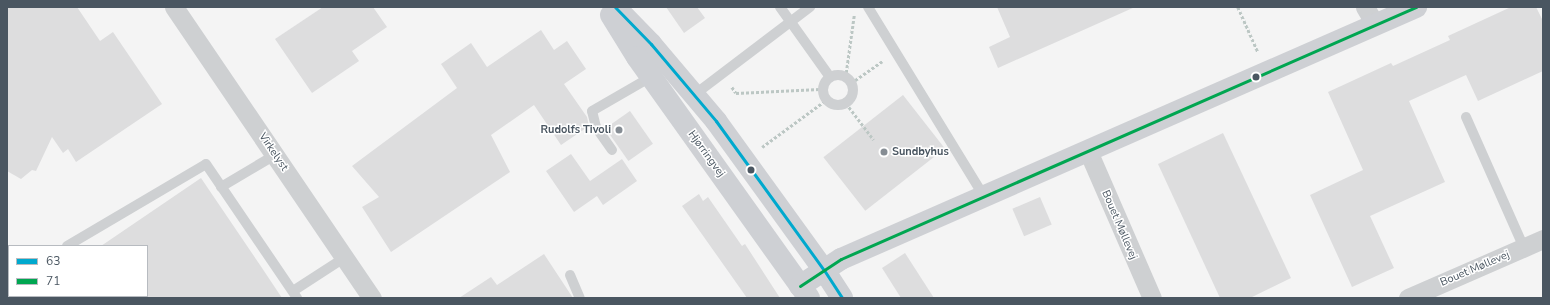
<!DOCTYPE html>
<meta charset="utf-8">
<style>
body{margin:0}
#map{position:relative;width:1550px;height:305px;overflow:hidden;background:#f4f4f4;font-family:"Nunito Sans",sans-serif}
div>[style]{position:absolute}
.building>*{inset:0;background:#ddddde;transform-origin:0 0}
.path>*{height:2.5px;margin-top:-1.25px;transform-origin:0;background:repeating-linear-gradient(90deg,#bcc7c4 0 3px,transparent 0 5px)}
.lane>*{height:10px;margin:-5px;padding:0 5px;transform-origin:5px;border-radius:5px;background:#ced0d2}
.lane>.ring{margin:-5px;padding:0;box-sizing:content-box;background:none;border:10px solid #ced0d2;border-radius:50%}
.street>*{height:19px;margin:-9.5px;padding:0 9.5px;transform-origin:9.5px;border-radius:9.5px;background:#ced0d2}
.secondary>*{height:22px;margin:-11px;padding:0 11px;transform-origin:11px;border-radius:11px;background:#ced0d4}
.bus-1>*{height:3px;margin:-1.5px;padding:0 1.5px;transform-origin:1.5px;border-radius:1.5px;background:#00a9ce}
.bus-2>*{height:3px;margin:-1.5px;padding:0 1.5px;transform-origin:1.5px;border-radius:1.5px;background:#00a651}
.dots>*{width:11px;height:11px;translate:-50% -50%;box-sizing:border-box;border:2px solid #fff;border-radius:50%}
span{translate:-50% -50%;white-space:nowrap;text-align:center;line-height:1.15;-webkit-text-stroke:3px #fff;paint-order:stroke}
.poi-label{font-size:11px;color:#4a5661;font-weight:700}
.right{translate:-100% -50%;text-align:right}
.left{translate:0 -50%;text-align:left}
.street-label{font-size:11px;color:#4a5661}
.frame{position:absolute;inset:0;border:8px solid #4a5661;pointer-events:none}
.legend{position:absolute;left:8px;top:245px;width:140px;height:52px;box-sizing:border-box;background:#fff;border:1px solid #b7bbc0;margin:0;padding:5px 7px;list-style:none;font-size:12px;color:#4a5661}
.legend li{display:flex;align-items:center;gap:8px;height:20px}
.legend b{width:20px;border:1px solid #b7bbc0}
</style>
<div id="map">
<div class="building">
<div style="clip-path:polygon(7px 7px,77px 7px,100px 41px,113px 32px,162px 104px,76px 162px,68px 149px,63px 153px,52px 137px,36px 171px,32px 170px,21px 179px,7px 171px)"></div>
<div style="clip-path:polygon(323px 7px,373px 7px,387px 27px,352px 51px,359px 61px,312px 93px,275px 39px)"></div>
<div style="clip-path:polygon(666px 7px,697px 7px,705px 18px,684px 33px)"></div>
<div style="clip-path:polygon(997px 7px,1135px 7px,998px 68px,989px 47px,1010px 37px)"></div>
<div style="clip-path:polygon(1511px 7px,1536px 7px,1543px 21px,1543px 71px,1478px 101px,1466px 75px,1409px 101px,1445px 182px,1370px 216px,1394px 268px,1352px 287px,1310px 195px,1363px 170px,1328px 92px,1391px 63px,1393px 66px,1450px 40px,1448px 36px)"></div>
<div style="clip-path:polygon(541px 30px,554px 50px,567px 41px,586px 69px,564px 84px,587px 117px,589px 126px,561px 145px,534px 105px,491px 135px,510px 172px,391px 252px,362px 207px,379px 197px,352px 166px,457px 88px,441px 64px,471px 43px,487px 67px)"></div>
<div style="left:903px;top:95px;width:68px;height:101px;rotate:52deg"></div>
<div style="left:630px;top:111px;width:40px;height:30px;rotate:55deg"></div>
<div style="clip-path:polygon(1223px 133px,1291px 278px,1250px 298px,1220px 298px,1158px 164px)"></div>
<div style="clip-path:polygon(571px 154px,590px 181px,622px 159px,637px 181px,603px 205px,597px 196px,574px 212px,546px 171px)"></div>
<div style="clip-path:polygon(201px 178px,260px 265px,282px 298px,147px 298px,147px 246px,101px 246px)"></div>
<div style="clip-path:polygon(699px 194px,703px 201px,708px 197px,742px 246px,745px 244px,780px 298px,747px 298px,682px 206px)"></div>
<div style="left:1040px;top:197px;width:30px;height:30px;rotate:67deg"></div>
<div style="clip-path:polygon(905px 253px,934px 298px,901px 298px,882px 268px)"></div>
<div style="clip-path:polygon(544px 254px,573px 298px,459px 298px,491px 277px,497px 285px)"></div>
</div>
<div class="path">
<div style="left:1238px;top:7px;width:49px;rotate:66deg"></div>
<div style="left:846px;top:73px;width:59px;rotate:-82.1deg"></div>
<div style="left:851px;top:83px;width:38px;rotate:-35deg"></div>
<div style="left:732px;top:87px;width:7px;rotate:56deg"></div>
<div style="left:736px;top:93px;width:84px;rotate:-2.7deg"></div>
<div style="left:846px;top:103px;width:46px;rotate:52.9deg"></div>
<div style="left:762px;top:147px;width:79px;rotate:-36.3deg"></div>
</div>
<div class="lane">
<div style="left:780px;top:7px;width:86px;rotate:54.5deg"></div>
<div style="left:868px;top:7px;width:222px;rotate:58.5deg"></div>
<div class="ring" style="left:823px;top:75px;width:20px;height:20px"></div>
<div style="left:694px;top:95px;width:146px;rotate:-37.2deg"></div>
<div style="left:1466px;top:117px;width:143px;rotate:66.1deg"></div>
<div style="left:612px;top:150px;width:28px;rotate:-125deg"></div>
<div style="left:596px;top:127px;width:16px;rotate:-104deg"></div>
<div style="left:592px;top:111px;width:68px;rotate:-30deg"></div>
<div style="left:221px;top:187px;width:63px;rotate:-30.7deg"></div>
<div style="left:67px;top:246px;width:161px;rotate:-30.5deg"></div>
<div style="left:206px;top:164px;width:162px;rotate:55.8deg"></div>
<div style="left:570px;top:275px;width:25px;rotate:67deg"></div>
<div style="left:293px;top:291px;width:61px;rotate:-32.9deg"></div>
<div style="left:72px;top:296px;width:2px;rotate:63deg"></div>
</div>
<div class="street">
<div style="left:174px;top:7px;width:352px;rotate:55.8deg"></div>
<div style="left:1365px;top:7px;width:20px;rotate:60deg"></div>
<div style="left:1088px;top:151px;width:160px;rotate:66.5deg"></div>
<div style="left:1408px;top:298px;width:147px;rotate:-23.6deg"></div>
</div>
<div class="secondary">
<div style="left:615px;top:7px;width:52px;rotate:45.8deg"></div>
<div style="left:651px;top:44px;width:101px;rotate:49.8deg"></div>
<div style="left:716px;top:121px;width:184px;rotate:54.1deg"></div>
<div style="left:824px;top:270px;width:33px;rotate:57deg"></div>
<div style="left:611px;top:15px;width:49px;rotate:58.2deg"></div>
<div style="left:637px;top:57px;width:296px;rotate:54.5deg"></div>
<div style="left:800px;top:286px;width:49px;rotate:-33.4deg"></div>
<div style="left:841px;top:259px;width:628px;rotate:-23.67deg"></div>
</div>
<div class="bus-1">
<div style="left:615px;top:7px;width:52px;rotate:45.8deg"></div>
<div style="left:651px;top:44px;width:101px;rotate:49.8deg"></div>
<div style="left:716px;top:121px;width:184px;rotate:54.1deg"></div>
<div style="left:824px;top:270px;width:33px;rotate:57deg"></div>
</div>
<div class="bus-2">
<div style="left:800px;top:286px;width:49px;rotate:-33.4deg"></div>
<div style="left:841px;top:259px;width:628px;rotate:-23.67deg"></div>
</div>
<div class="dots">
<div style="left:1256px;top:77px;background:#4a5661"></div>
<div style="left:619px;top:130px;background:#868d94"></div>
<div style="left:884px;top:152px;background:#868d94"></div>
<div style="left:751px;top:170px;background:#4a5661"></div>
</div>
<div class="poi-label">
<span class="right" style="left:611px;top:130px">Rudolfs Tivoli</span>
<span class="left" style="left:892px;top:152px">Sundbyhus</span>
</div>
<div class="street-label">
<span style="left:273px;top:152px;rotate:56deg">Virkelyst</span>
<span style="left:706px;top:154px;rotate:54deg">Hjørringvej</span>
<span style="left:1119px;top:225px;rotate:67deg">Bouet Møllevej</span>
<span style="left:1475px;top:269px;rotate:-23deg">Bouet Møllevej</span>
</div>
<div class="frame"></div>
<ul class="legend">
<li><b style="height:5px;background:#00a9ce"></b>63</li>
<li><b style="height:5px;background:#00a651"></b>71</li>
</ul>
</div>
